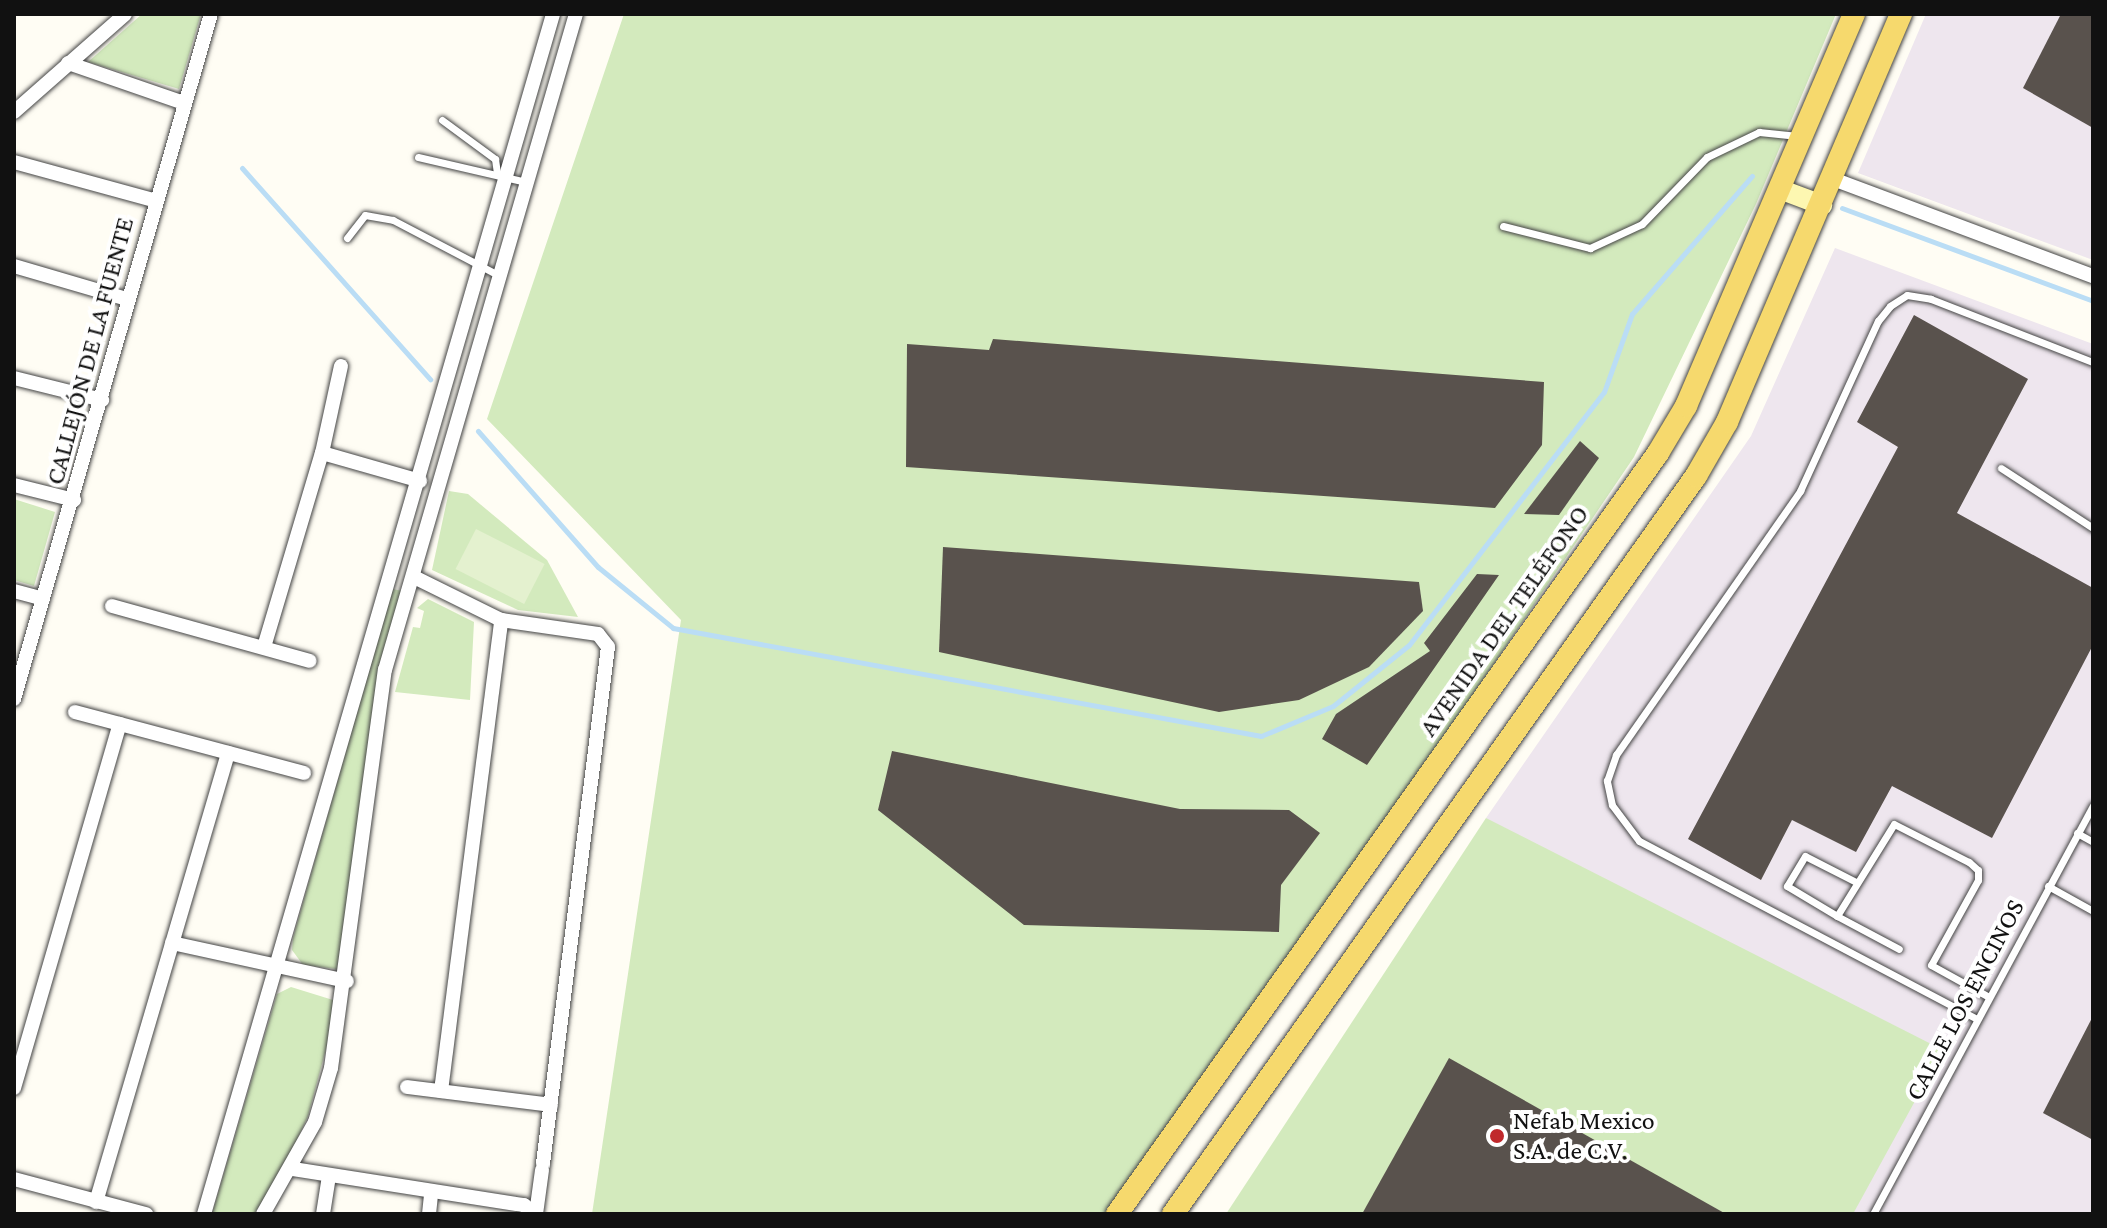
<!DOCTYPE html>
<meta charset="utf-8">
<style>
body{margin:0}
#map{position:relative;width:2107px;height:1228px;overflow:hidden;background:#fffdf4;font-family:"Crimson Pro",serif}
div>[style]{position:absolute}
.industrial>*{inset:0;background:#eee6ee}
.green>*{inset:0;background:#d3eabd}
.pitch>*{inset:0;background:#e4f1cf;transform-origin:0 0}
.stream>*{height:5px;margin:-2.5px;padding:0 2.5px;transform-origin:2.5px;border-radius:2.5px;background:#baddf5}
.building>*{inset:0;background:#59524d}
.roads{filter:drop-shadow(0 0 2px #444) drop-shadow(0 0 2px #444)}
.lane>*{height:7px;margin:-3.5px;padding:0 3.5px;transform-origin:3.5px;border-radius:3.5px;background:#fff}
.street>*{height:14px;margin:-7px;padding:0 7px;transform-origin:7px;border-radius:7px;background:#fff}
.secondary>*{height:20px;margin:-10px;padding:0 10px;transform-origin:10px;border-radius:10px;background:#fdf7b1}
.primary>*{height:22px;margin:-11px;padding:0 11px;transform-origin:11px;border-radius:11px;background:#f6d96d}
.dots>*{width:22px;height:22px;translate:-50% -50%;box-sizing:border-box;border:4px solid #fff;border-radius:50%}
span{translate:-50% -50%;white-space:nowrap;text-align:center;line-height:1.15;-webkit-text-stroke:8px #fff;paint-order:stroke}
.street-label{font-size:26px;color:#111}
.poi-label{font-size:26px;color:#111}
.left{translate:0 -50%;text-align:left}
.frame{position:absolute;inset:0;border:16px solid #111;pointer-events:none}
</style>
<div id="map">
<div class="industrial">
<div style="clip-path:polygon(1926px 14px,2093px 14px,2093px 260px,1858px 173px)"></div>
<div style="clip-path:polygon(1835px 248px,2093px 344px,2093px 1214px,1853px 1214px,1486px 818px,1751px 436px)"></div>
</div>
<div class="green">
<div style="clip-path:polygon(142px 14px,201px 14px,179px 89px,88px 62px)"></div>
<div style="clip-path:polygon(624px 14px,1836px 14px,1756px 204px,1634px 457px,1395px 810px,1104px 1214px,592px 1214px,681px 620px,487px 419px)"></div>
<div style="clip-path:polygon(449px 491px,468px 494px,547px 560px,578px 617px,518px 610px,432px 570px)"></div>
<div style="clip-path:polygon(14px 499px,55px 512px,34px 586px,14px 580px)"></div>
<div style="clip-path:polygon(392px 589px,403px 591px,337px 969px,303px 965px,292px 950px,293px 938px)"></div>
<div style="clip-path:polygon(428px 599px,474px 622px,470px 700px,395px 692px,413px 627px,420px 628px,424px 611px,417px 608px)"></div>
<div style="clip-path:polygon(1486px 818px,1943px 1050px,1853px 1214px,1226px 1214px)"></div>
<div style="clip-path:polygon(291px 987px,333px 1000px,337px 1008px,308px 1116px,281px 1174px,254px 1214px,212px 1214px,277px 994px)"></div>
</div>
<div class="pitch">
<div style="left:476px;top:529px;width:77px;height:45px;rotate:27deg"></div>
</div>
<div class="stream">
<div style="left:242px;top:168px;width:283px;rotate:48.3deg"></div>
<div style="left:1842px;top:208px;width:268px;rotate:20.3deg"></div>
<div style="left:478px;top:431px;width:181px;rotate:48.6deg"></div>
<div style="left:598px;top:567px;width:97px;rotate:39.1deg"></div>
<div style="left:673px;top:628px;width:598px;rotate:10.41deg"></div>
<div style="left:1261px;top:736px;width:78px;rotate:-22.6deg"></div>
<div style="left:1333px;top:706px;width:97px;rotate:-38.8deg"></div>
<div style="left:1409px;top:645px;width:319px;rotate:-52.4deg"></div>
<div style="left:1604px;top:392px;width:83px;rotate:-70.3deg"></div>
<div style="left:1632px;top:314px;width:183px;rotate:-49deg"></div>
</div>
<div class="building">
<div style="clip-path:polygon(2061px 14px,2093px 14px,2093px 128px,2023px 88px)"></div>
<div style="clip-path:polygon(1914px 315px,2028px 379px,1957px 513px,2093px 588px,2093px 645px,1992px 838px,1892px 786px,1856px 852px,1792px 820px,1761px 880px,1688px 839px,1898px 447px,1857px 422px)"></div>
<div style="clip-path:polygon(993px 339px,1544px 382px,1542px 445px,1495px 508px,906px 467px,907px 344px,989px 350px)"></div>
<div style="clip-path:polygon(1580px 441px,1599px 458px,1559px 515px,1524px 514px)"></div>
<div style="clip-path:polygon(943px 547px,1419px 582px,1423px 611px,1369px 667px,1299px 700px,1219px 712px,939px 652px)"></div>
<div style="clip-path:polygon(1477px 574px,1499px 575px,1367px 765px,1322px 739px,1336px 714px,1430px 651px,1424px 643px)"></div>
<div style="clip-path:polygon(892px 751px,1180px 809px,1289px 810px,1320px 833px,1281px 885px,1279px 932px,1024px 925px,878px 810px)"></div>
<div style="clip-path:polygon(2093px 1016px,2093px 1140px,2043px 1113px)"></div>
<div style="clip-path:polygon(1449px 1058px,1726px 1214px,1362px 1214px)"></div>
</div>
<div class="roads">
<div class="lane">
<div style="left:442px;top:120px;width:66px;rotate:36.3deg"></div>
<div style="left:495px;top:159px;width:15px;rotate:82deg"></div>
<div style="left:418px;top:157px;width:111px;rotate:13deg"></div>
<div style="left:1503px;top:226px;width:90px;rotate:14.2deg"></div>
<div style="left:1590px;top:248px;width:57px;rotate:-24.8deg"></div>
<div style="left:1642px;top:224px;width:93px;rotate:-45.9deg"></div>
<div style="left:1707px;top:157px;width:58px;rotate:-25.7deg"></div>
<div style="left:1759px;top:132px;width:39px;rotate:6deg"></div>
<div style="left:347px;top:238px;width:29px;rotate:-52deg"></div>
<div style="left:365px;top:215px;width:28px;rotate:10deg"></div>
<div style="left:393px;top:220px;width:121px;rotate:27.6deg"></div>
<div style="left:2001px;top:468px;width:110px;rotate:33.1deg"></div>
<div style="left:2077px;top:833px;width:18px;rotate:29deg"></div>
<div style="left:1856px;top:882px;width:57px;rotate:-153deg"></div>
<div style="left:1805px;top:856px;width:35px;rotate:121deg"></div>
<div style="left:1787px;top:886px;width:58px;rotate:31deg"></div>
<div style="left:1837px;top:916px;width:108px;rotate:-58.2deg"></div>
<div style="left:1894px;top:824px;width:84px;rotate:26.9deg"></div>
<div style="left:1969px;top:862px;width:12px;rotate:42deg"></div>
<div style="left:1978px;top:870px;width:10px;rotate:90deg"></div>
<div style="left:1978px;top:880px;width:97px;rotate:118.9deg"></div>
<div style="left:1931px;top:965px;width:66px;rotate:28.9deg"></div>
<div style="left:2048px;top:886px;width:51px;rotate:29.1deg"></div>
<div style="left:1837px;top:916px;width:70px;rotate:28deg"></div>
<div style="left:1977px;top:1019px;width:382px;rotate:-152.2deg"></div>
<div style="left:1639px;top:841px;width:45px;rotate:-126.9deg"></div>
<div style="left:1612px;top:805px;width:25px;rotate:-102deg"></div>
<div style="left:1607px;top:781px;width:28px;rotate:-71deg"></div>
<div style="left:1616px;top:755px;width:322px;rotate:-55.1deg"></div>
<div style="left:1800px;top:491px;width:187px;rotate:-65.4deg"></div>
<div style="left:1878px;top:321px;width:19px;rotate:-51deg"></div>
<div style="left:1890px;top:306px;width:20px;rotate:-33deg"></div>
<div style="left:1907px;top:295px;width:24px;rotate:9deg"></div>
<div style="left:1931px;top:299px;width:174px;rotate:21.3deg"></div>
<div style="left:1873px;top:1214px;width:464px;rotate:-61.7deg"></div>
</div>
<div class="street">
<div style="left:68px;top:63px;width:123px;rotate:19deg"></div>
<div style="left:14px;top:112px;width:148px;rotate:-41.4deg"></div>
<div style="left:14px;top:162px;width:148px;rotate:15.3deg"></div>
<div style="left:1833px;top:179px;width:278px;rotate:20.5deg"></div>
<div style="left:14px;top:266px;width:118px;rotate:16.3deg"></div>
<div style="left:14px;top:378px;width:91px;rotate:14deg"></div>
<div style="left:322px;top:453px;width:102px;rotate:15.9deg"></div>
<div style="left:14px;top:485px;width:62px;rotate:14deg"></div>
<div style="left:414px;top:577px;width:97px;rotate:26.3deg"></div>
<div style="left:501px;top:620px;width:98px;rotate:8.2deg"></div>
<div style="left:598px;top:634px;width:16px;rotate:52deg"></div>
<div style="left:608px;top:647px;width:521px;rotate:97.17deg"></div>
<div style="left:14px;top:591px;width:30px;rotate:15deg"></div>
<div style="left:112px;top:606px;width:205px;rotate:15.5deg"></div>
<div style="left:264px;top:647px;width:202px;rotate:-73.4deg"></div>
<div style="left:322px;top:453px;width:89px;rotate:-77.7deg"></div>
<div style="left:14px;top:699px;width:713px;rotate:-73.96deg"></div>
<div style="left:75px;top:712px;width:237px;rotate:14.9deg"></div>
<div style="left:172px;top:943px;width:179px;rotate:12.3deg"></div>
<div style="left:407px;top:1087px;width:145px;rotate:7.1deg"></div>
<div style="left:14px;top:1088px;width:379px;rotate:-73.8deg"></div>
<div style="left:441px;top:1091px;width:475px;rotate:-82.7deg"></div>
<div style="left:293px;top:1169px;width:234px;rotate:8.9deg"></div>
<div style="left:524px;top:1205px;width:13px;rotate:42deg"></div>
<div style="left:14px;top:1179px;width:137px;rotate:14.9deg"></div>
<div style="left:96px;top:1202px;width:468px;rotate:-73.6deg"></div>
<div style="left:204px;top:1214px;width:1250px;rotate:-73.78deg"></div>
<div style="left:263px;top:1214px;width:106px;rotate:-60.5deg"></div>
<div style="left:315px;top:1122px;width:56px;rotate:-73.5deg"></div>
<div style="left:331px;top:1068px;width:402px;rotate:-82.3deg"></div>
<div style="left:385px;top:670px;width:683px;rotate:-73.77deg"></div>
<div style="left:323px;top:1214px;width:37px;rotate:-81deg"></div>
<div style="left:429px;top:1214px;width:20px;rotate:-84deg"></div>
<div style="left:536px;top:1214px;width:44px;rotate:-82.2deg"></div>
</div>
<div class="secondary">
<div style="left:1782px;top:190px;width:43px;rotate:20.6deg"></div>
</div>
<div class="primary">
<div style="left:1117px;top:1214px;width:934px;rotate:-54.59deg"></div>
<div style="left:1658px;top:453px;width:55px;rotate:-59.2deg"></div>
<div style="left:1686px;top:406px;width:426px;rotate:-66.8deg"></div>
<div style="left:1173px;top:1214px;width:905px;rotate:-54.68deg"></div>
<div style="left:1696px;top:476px;width:62px;rotate:-60.1deg"></div>
<div style="left:1727px;top:422px;width:444px;rotate:-66.9deg"></div>
</div>
</div>
<div class="dots">
<div style="left:1497px;top:1136px;background:#c0292c"></div>
</div>
<div class="street-label">
<span style="left:90px;top:351px;rotate:-75deg">CALLEJÓN DE LA FUENTE</span>
<span style="left:1504px;top:621px;rotate:-55deg">AVENIDA DEL TELÉFONO</span>
<span style="left:1965px;top:1000px;rotate:-62deg">CALLE LOS ENCINOS</span>
</div>
<div class="poi-label">
<span class="left" style="left:1513px;top:1136px">Nefab Mexico<br>S.A. de C.V.</span>
</div>
<div class="frame"></div>
</div>
